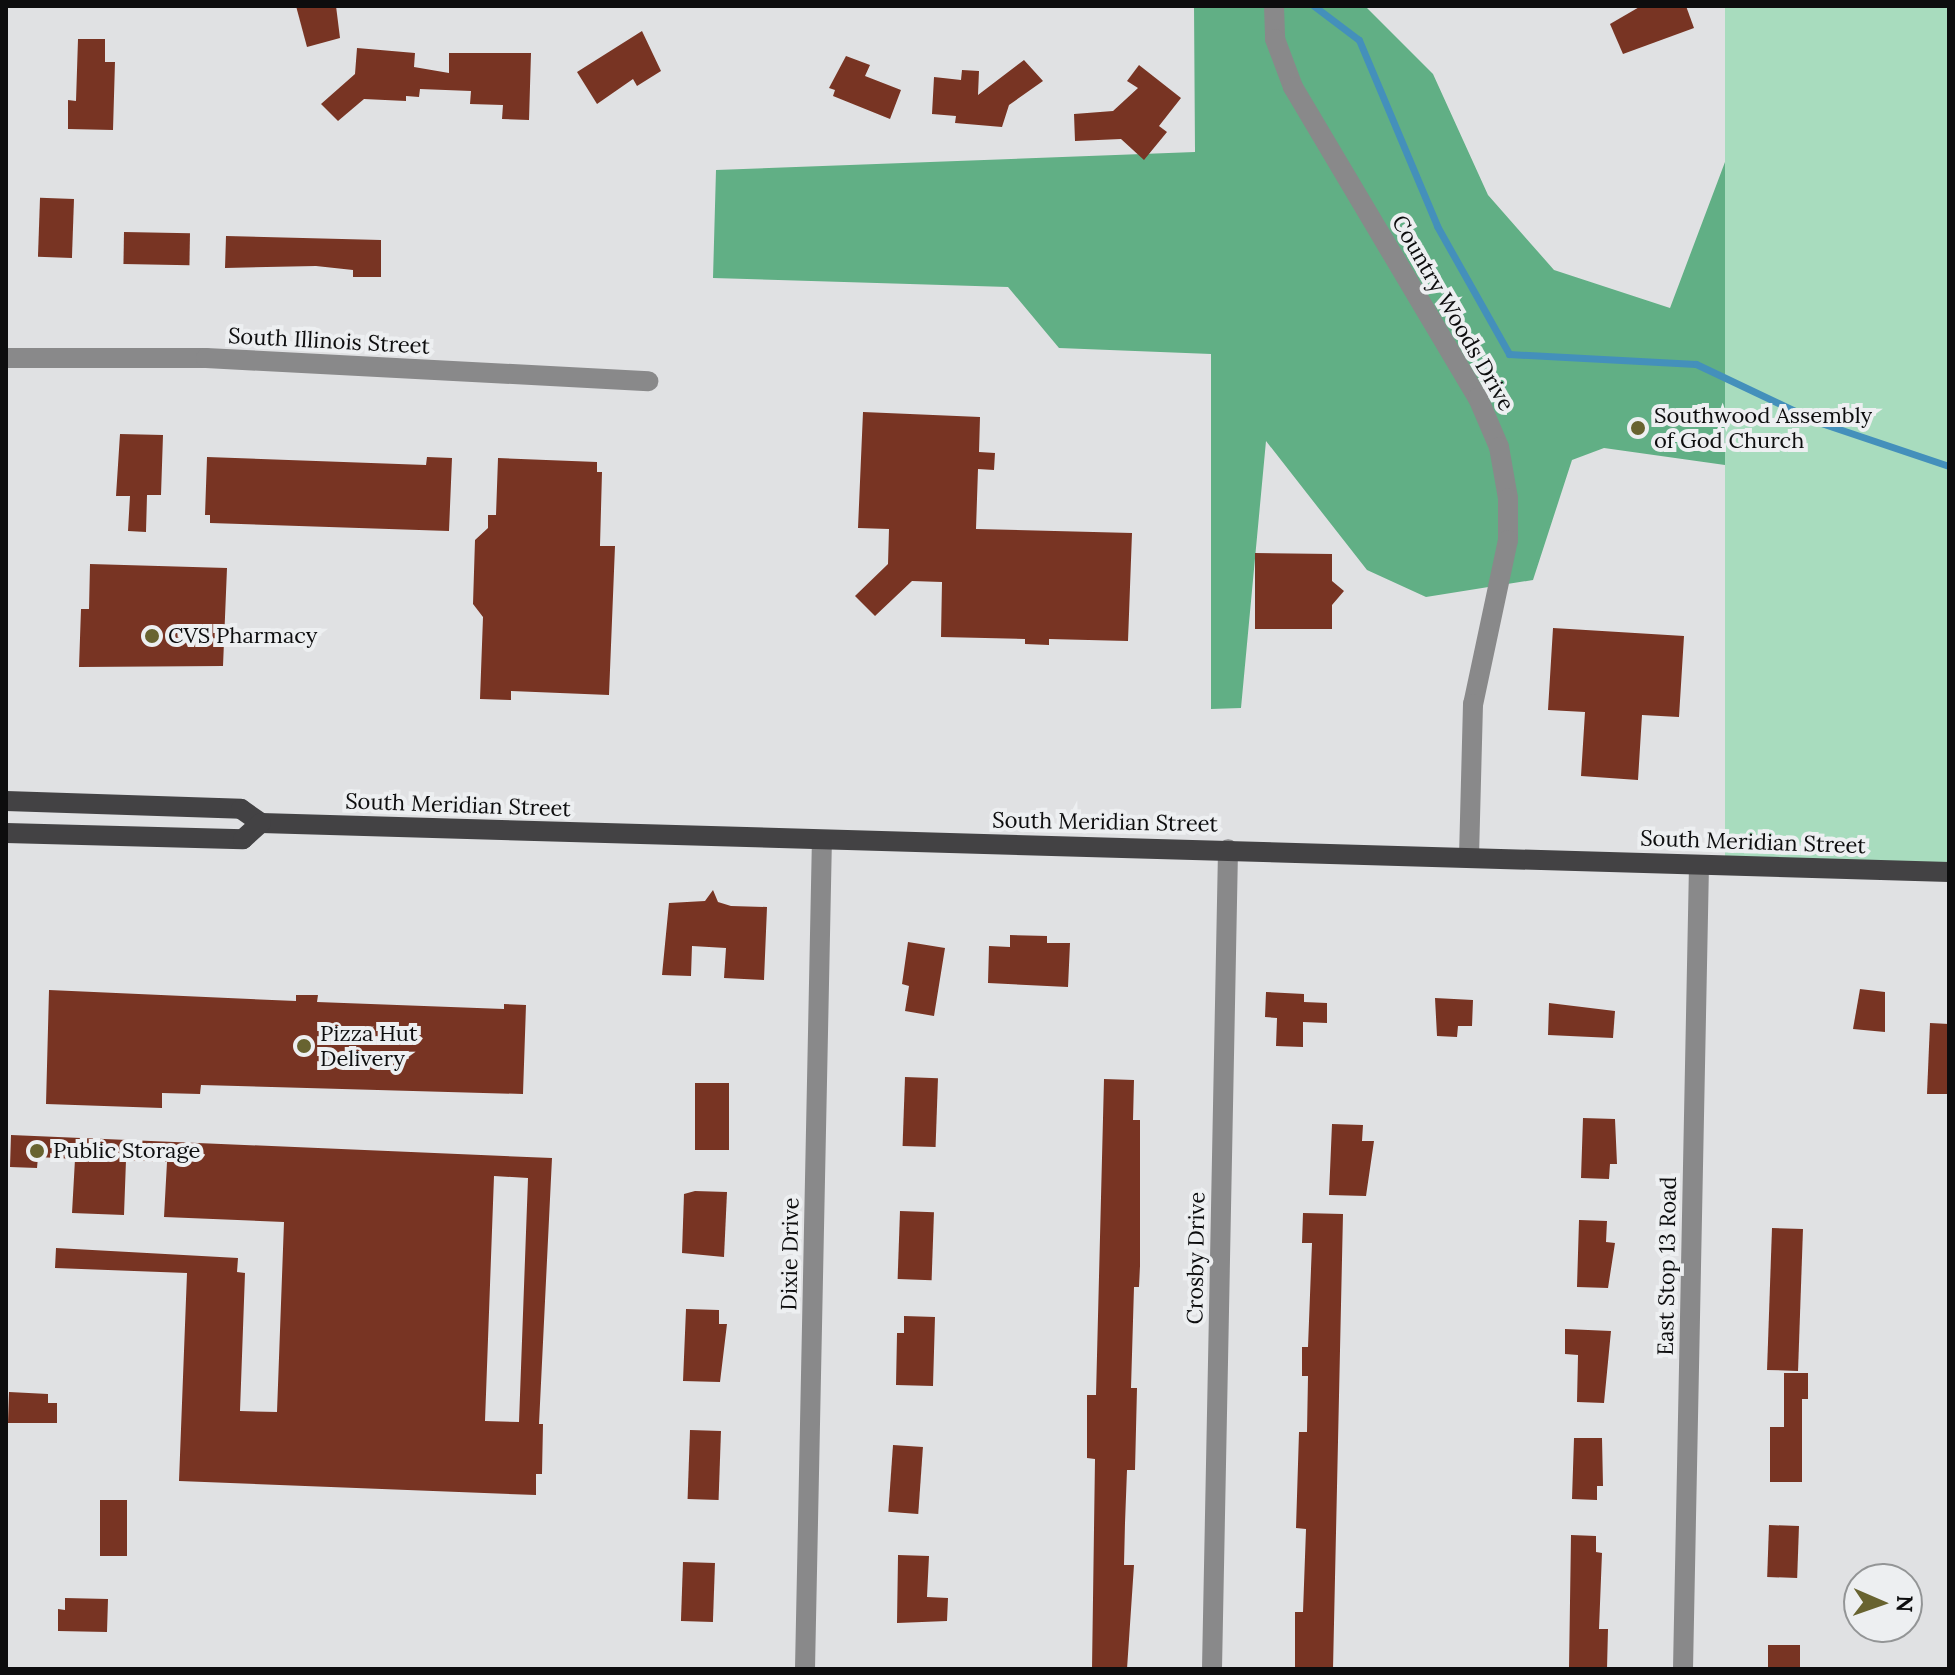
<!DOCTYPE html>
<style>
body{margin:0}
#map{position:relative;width:1955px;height:1675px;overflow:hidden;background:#e0e1e3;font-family:Lora,serif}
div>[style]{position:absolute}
.green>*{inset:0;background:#a8dcbe;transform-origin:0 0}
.forest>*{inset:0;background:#61af85}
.stream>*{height:7px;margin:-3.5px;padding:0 3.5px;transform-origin:3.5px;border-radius:3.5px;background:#4490bb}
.building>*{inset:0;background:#783423;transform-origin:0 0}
.minor>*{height:20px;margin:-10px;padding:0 10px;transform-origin:10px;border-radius:10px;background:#89898a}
.primary>*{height:20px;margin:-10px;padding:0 10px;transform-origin:10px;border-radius:10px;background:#434244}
.dots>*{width:22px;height:22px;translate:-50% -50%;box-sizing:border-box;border:4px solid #edeff1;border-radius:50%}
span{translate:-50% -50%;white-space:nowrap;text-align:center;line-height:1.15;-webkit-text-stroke:8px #edeff1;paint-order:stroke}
.street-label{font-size:22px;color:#0d0d0e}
.poi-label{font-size:22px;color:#0d0d0e}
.left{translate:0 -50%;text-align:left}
.frame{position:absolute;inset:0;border:8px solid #0d0d0e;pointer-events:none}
.north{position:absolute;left:1843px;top:1563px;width:80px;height:80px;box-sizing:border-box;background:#edeff1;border:2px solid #939596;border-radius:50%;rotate:92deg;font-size:22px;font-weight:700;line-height:32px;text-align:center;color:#0d0d0e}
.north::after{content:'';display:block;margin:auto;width:28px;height:36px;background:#686330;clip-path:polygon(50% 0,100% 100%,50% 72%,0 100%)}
</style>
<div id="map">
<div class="green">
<div style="left:1725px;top:6px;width:224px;height:860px"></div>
</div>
<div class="forest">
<div style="clip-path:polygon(1194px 6px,1365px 6px,1433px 74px,1488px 195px,1554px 270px,1670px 308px,1725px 162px,1725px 465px,1604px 448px,1572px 460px,1533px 580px,1426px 597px,1367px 570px,1266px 441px,1241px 708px,1211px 709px,1211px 354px,1059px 348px,1008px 287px,713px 278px,716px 170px,1195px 152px)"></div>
</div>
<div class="stream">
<div style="left:1314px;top:6px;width:56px;rotate:37.1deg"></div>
<div style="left:1359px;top:40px;width:202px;rotate:67.2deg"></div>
<div style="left:1437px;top:226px;width:147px;rotate:60.6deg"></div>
<div style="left:1509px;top:354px;width:187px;rotate:3.1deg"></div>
<div style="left:1696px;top:364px;width:135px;rotate:25.4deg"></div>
<div style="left:1818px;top:422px;width:138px;rotate:18.6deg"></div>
</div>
<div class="building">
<div style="clip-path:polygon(296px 6px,336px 6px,340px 38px,307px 47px)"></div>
<div style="clip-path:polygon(1641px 6px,1686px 6px,1694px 28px,1623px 54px,1610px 24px)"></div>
<div style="clip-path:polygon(642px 31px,661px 71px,637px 86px,633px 79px,597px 104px,577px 72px)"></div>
<div style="clip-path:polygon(78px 39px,105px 39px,105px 62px,115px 62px,113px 130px,68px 129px,68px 100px,76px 101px)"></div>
<div style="clip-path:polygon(357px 48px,415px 53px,414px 67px,449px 73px,449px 53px,531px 53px,529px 120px,502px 119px,503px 105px,470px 104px,471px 91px,420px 89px,419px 97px,406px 96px,406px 101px,364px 99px,338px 121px,321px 104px,355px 74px)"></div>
<div style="clip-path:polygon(846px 56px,870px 65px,865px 76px,901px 90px,890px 119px,833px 96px,835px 90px,829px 88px)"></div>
<div style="clip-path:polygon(1024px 60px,1043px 81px,1009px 105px,1002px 127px,955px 123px,956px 116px,932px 114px,934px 77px,961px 80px,962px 70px,979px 71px,978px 95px)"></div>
<div style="clip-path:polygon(1139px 65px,1181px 98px,1159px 126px,1167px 132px,1144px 160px,1121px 139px,1075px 141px,1074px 114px,1113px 111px,1138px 88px,1127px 81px)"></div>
<div style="left:74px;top:199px;width:59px;height:34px;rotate:92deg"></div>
<div style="left:124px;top:232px;width:66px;height:32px;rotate:1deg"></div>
<div style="clip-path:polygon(226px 236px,381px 240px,381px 277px,353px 277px,353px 270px,316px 266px,225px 268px)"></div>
<div style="clip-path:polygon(863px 412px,980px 417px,979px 452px,995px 453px,994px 470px,978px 469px,976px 529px,1132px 533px,1128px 641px,1049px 639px,1049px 645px,1025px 644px,1025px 639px,941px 637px,942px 582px,912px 581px,875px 616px,855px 596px,888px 564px,889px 529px,858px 528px)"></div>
<div style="clip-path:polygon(120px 434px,163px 435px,161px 495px,147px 495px,146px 532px,128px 531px,130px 496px,116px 496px)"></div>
<div style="clip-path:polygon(207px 457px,426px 465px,427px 457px,452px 458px,449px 531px,210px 523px,210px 515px,205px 515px)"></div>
<div style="clip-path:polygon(498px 458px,597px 462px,597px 472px,602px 472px,600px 546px,615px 546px,609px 695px,511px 691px,511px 700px,480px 699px,483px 617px,473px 604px,475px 540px,488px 528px,488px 515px,496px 515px)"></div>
<div style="clip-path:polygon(1255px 553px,1332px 554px,1332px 581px,1344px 591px,1332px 605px,1332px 629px,1255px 629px)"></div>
<div style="clip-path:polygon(90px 564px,227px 568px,223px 666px,79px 667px,81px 609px,89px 609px)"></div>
<div style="clip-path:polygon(1553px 628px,1684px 636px,1679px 717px,1642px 715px,1638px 780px,1581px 776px,1585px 712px,1548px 710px)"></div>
<div style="clip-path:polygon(713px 890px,718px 902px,731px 906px,767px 907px,764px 980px,724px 978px,726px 948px,692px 946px,691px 976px,662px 975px,669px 903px,705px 901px)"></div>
<div style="clip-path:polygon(1010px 935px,1047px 936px,1047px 943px,1070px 943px,1068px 987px,988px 983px,989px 946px,1010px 947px)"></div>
<div style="clip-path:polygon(908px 942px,945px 948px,934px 1016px,905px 1011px,909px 986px,902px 984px)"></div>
<div style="clip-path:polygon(1860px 989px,1885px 992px,1885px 1032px,1853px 1029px)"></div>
<div style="clip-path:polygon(49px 990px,296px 1001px,296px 995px,318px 995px,317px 1002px,504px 1009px,504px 1004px,526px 1005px,523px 1094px,201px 1085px,200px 1094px,162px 1093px,162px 1108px,46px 1104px)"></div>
<div style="clip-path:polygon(1266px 992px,1304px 994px,1304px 1002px,1327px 1003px,1327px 1023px,1303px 1022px,1303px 1047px,1276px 1046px,1277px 1018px,1265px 1017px)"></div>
<div style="clip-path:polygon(1435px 998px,1473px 1000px,1472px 1026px,1458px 1026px,1457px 1037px,1437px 1036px)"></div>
<div style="clip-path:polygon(1549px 1003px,1615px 1011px,1613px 1038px,1548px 1035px)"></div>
<div style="clip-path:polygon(1930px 1023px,1949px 1024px,1949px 1094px,1927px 1094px)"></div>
<div style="left:905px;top:1077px;width:33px;height:69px;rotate:2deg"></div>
<div style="clip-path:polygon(1104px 1079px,1134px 1080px,1133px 1120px,1140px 1120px,1140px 1266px,1139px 1287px,1134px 1287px,1131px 1388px,1137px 1388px,1135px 1470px,1127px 1470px,1125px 1523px,1124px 1565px,1134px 1565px,1127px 1669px,1092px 1669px,1095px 1459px,1087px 1458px,1087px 1395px,1096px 1395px)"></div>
<div style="left:695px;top:1083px;width:34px;height:67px"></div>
<div style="clip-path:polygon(1583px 1118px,1615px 1119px,1617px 1164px,1610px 1164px,1609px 1179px,1581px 1178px)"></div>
<div style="clip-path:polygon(1332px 1124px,1363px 1125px,1362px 1141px,1374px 1141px,1366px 1196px,1329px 1195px)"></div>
<div style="clip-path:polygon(evenodd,11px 1135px,552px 1158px,539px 1424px,543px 1424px,542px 1474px,536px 1474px,536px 1495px,179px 1481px,187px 1273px,55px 1268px,56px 1248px,238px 1258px,237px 1272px,245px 1273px,240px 1411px,277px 1412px,284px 1222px,164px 1217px,167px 1162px,126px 1160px,124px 1215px,72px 1213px,75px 1159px,38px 1157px,37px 1168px,10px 1167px,11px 1135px,494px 1176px,528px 1178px,519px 1422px,485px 1421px,494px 1176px)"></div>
<div style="clip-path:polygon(695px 1191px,727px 1192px,724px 1257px,682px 1253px,684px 1194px)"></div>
<div style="left:900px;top:1211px;width:34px;height:68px;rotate:2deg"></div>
<div style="clip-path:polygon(1303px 1213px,1343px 1214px,1333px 1669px,1295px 1669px,1295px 1612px,1303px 1612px,1306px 1529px,1296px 1528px,1299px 1432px,1307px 1432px,1308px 1376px,1302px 1376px,1302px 1347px,1308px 1347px,1312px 1243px,1302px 1243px)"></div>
<div style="clip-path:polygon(1579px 1220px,1607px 1221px,1606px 1242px,1615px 1243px,1608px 1288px,1577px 1287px)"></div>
<div style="left:1772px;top:1228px;width:31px;height:142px;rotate:2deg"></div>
<div style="clip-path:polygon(686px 1309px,719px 1310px,719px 1324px,727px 1324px,720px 1382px,683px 1381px)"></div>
<div style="clip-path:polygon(904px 1316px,935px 1317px,933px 1386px,896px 1385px,897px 1333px,904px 1333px)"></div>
<div style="clip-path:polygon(1565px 1329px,1611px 1331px,1604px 1403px,1577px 1402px,1578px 1355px,1565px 1354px)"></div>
<div style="clip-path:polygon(1784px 1373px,1808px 1373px,1808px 1399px,1802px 1399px,1802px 1482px,1770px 1482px,1770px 1427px,1784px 1427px)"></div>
<div style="clip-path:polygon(9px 1392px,48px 1394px,48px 1403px,57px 1403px,57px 1423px,8px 1423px)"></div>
<div style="left:690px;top:1430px;width:31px;height:69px;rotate:2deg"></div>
<div style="clip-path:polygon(1574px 1438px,1602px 1438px,1603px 1486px,1597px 1486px,1597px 1500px,1572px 1499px)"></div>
<div style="left:893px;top:1445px;width:30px;height:67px;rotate:4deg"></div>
<div style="left:100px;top:1500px;width:27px;height:56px"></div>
<div style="left:1769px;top:1525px;width:30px;height:52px;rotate:2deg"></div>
<div style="clip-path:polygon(1571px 1535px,1596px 1536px,1596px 1552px,1602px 1553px,1599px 1629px,1608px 1629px,1607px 1669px,1569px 1669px)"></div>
<div style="clip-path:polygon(898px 1555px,929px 1556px,927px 1597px,948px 1598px,947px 1621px,897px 1623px)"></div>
<div style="left:683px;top:1562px;width:32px;height:59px;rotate:2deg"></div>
<div style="clip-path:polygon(65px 1598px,108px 1599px,107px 1632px,58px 1631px,58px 1609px,65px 1610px)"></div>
<div style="left:1768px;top:1645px;width:32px;height:24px"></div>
</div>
<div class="minor">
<div style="left:1274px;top:6px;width:33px;rotate:88deg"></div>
<div style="left:1275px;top:39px;width:51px;rotate:69.4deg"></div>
<div style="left:1293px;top:87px;width:362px;rotate:59.3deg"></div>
<div style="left:1478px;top:398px;width:53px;rotate:66.8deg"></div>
<div style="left:1499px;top:447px;width:52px;rotate:80deg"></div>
<div style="left:1508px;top:498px;width:42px;rotate:90deg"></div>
<div style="left:1508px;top:540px;width:168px;rotate:102deg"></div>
<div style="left:1473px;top:704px;width:152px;rotate:91.5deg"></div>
<div style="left:6px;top:358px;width:200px"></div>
<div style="left:206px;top:358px;width:443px;rotate:3deg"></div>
<div style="left:805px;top:1669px;width:829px;rotate:-88.83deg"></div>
<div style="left:1212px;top:1669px;width:820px;rotate:-88.88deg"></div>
<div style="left:1683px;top:1669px;width:804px;rotate:-88.86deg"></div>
</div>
<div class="primary">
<div style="left:6px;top:801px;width:235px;rotate:1.9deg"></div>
<div style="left:241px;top:809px;width:24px;rotate:35deg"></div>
<div style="left:261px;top:823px;width:1689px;rotate:1.66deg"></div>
<div style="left:6px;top:833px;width:237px;rotate:1.5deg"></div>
<div style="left:243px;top:839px;width:24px;rotate:-42deg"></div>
</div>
<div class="dots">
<div style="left:1638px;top:428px;background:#686330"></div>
<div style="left:152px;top:636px;background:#686330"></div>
<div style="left:304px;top:1046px;background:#686330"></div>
<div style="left:37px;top:1151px;background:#686330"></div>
</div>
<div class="street-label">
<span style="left:1453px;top:313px;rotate:60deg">Country Woods Drive</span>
<span style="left:329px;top:341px;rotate:3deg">South Illinois Street</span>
<span style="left:458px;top:805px;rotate:2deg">South Meridian Street</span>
<span style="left:1105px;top:822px;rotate:1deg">South Meridian Street</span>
<span style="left:1753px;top:842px;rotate:2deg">South Meridian Street</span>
<span style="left:790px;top:1254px;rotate:-89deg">Dixie Drive</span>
<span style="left:1196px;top:1258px;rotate:-89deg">Crosby Drive</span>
<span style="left:1667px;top:1266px;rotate:-89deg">East Stop 13 Road</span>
</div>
<div class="poi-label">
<span class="left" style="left:1654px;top:428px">Southwood Assembly<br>of God Church</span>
<span class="left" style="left:168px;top:636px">CVS Pharmacy</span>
<span class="left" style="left:320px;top:1046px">Pizza Hut<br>Delivery</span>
<span class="left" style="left:53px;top:1151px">Public Storage</span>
</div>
<div class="frame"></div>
<div class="north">N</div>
</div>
